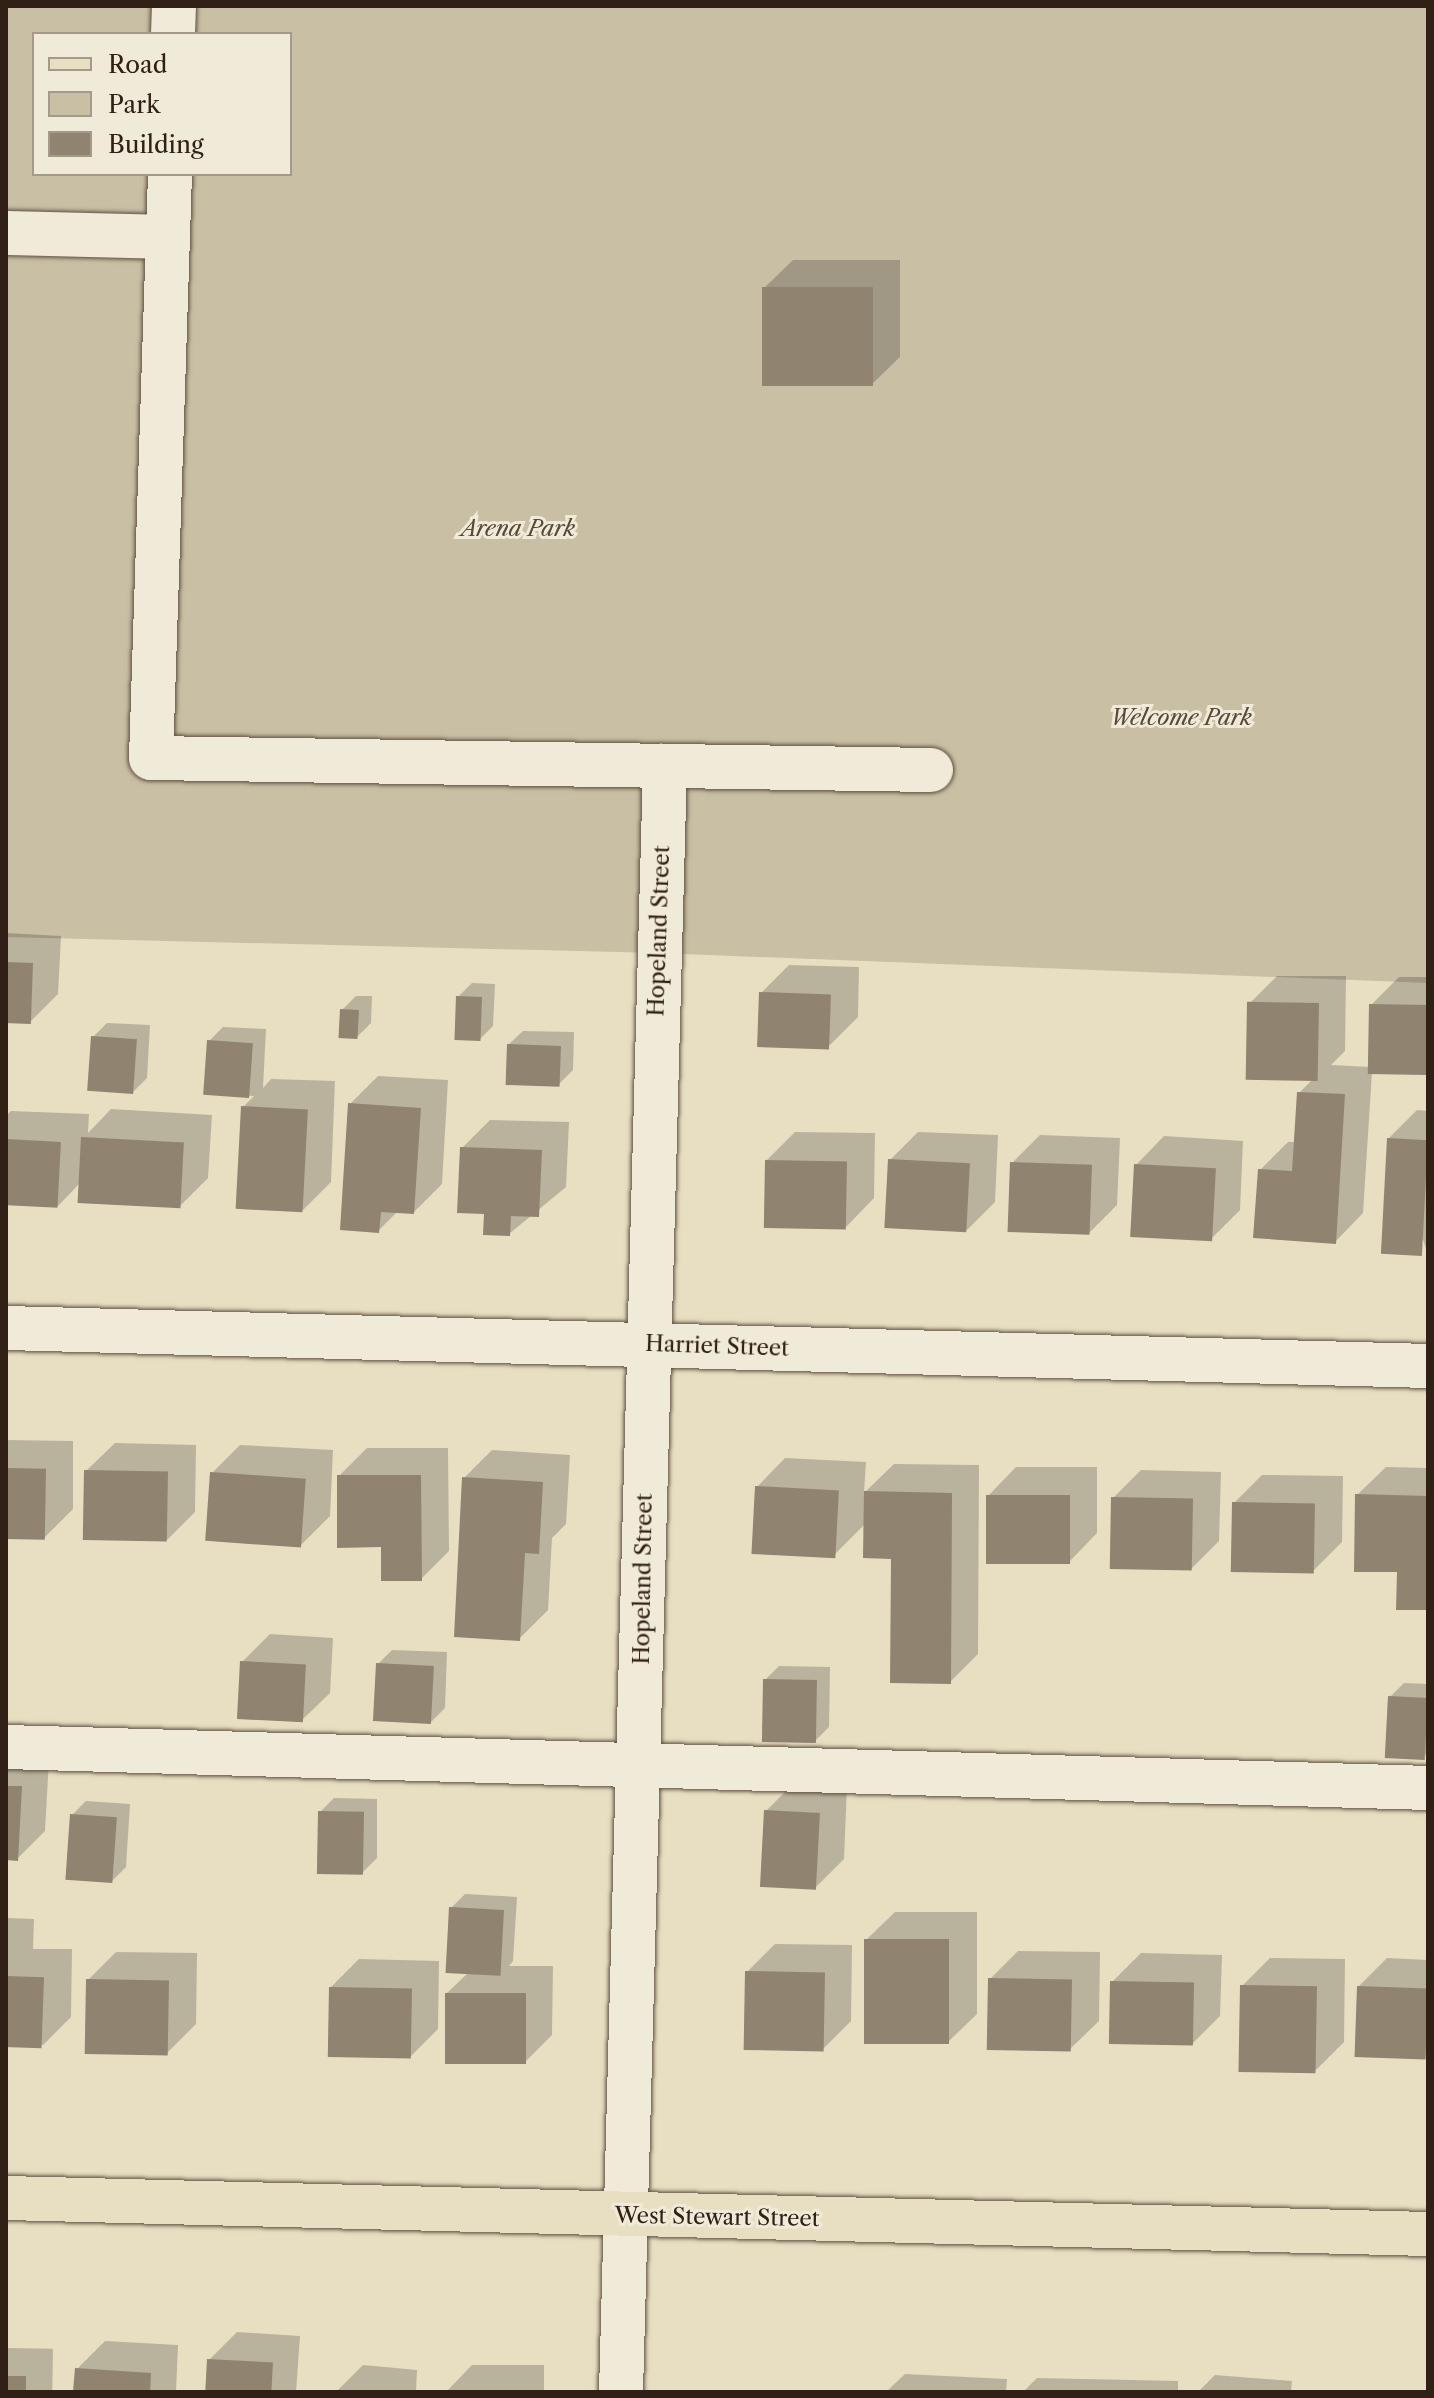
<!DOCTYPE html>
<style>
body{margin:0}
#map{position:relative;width:1434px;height:2398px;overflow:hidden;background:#e8dfc3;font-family:"Libre Caslon Text",serif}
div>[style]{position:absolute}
.green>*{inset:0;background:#c9bfa5}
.shadow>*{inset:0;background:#0003;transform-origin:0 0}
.building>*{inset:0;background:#90836f;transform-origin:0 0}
.roads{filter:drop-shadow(0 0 2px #5f5040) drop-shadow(0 0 2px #5f5040)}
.minor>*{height:44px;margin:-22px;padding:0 22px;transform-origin:22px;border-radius:22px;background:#f0ead8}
.major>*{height:44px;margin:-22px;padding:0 22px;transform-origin:22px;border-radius:22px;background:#e8dfc3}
span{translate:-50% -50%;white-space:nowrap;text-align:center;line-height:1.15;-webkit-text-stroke:6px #f0ead8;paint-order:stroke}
.park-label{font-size:22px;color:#574839;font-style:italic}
.street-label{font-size:22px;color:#312015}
.frame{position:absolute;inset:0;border:8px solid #312015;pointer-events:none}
.legend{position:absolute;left:32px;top:32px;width:260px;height:144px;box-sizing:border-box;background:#f0ead8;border:2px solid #a4998a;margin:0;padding:10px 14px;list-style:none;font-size:24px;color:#312015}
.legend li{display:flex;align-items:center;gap:16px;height:40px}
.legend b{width:40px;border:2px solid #a4998a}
</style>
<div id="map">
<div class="green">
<div style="clip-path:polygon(evenodd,6px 6px,1428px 6px,1428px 983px,657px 953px,6px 937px,6px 6px,34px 34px,290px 34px,290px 174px,34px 174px,34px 34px)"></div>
</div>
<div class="shadow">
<div style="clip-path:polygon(793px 260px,900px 260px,900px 357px,871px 385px,764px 288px)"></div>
<div style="clip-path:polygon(6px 933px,61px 936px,58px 994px,30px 1022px,6px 1021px)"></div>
<div style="clip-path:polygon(789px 965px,859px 967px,858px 1017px,830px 1045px,761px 993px)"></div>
<div style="clip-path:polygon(1277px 976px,1346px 976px,1345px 1051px,1331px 1065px,1370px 1067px,1371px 1005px,1399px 977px,1428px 977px,1428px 1073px,1372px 1072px,1363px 1213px,1335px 1242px,1260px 1170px,1288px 1142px,1296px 1142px,1299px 1093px,1313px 1079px,1249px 1004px)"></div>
<div style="clip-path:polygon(472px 983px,495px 984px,493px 1026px,479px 1040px,458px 997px)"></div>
<div style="clip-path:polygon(356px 996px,372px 996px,371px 1023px,357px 1037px,342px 1010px)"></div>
<div style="clip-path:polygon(107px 1023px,150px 1025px,147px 1078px,133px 1092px,93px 1037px)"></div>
<div style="clip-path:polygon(223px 1027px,266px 1029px,263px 1088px,271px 1079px,335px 1081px,331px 1182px,303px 1210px,243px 1107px,254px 1096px,205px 1093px,209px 1041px)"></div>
<div style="clip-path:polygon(523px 1031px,574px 1032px,573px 1070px,559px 1084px,508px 1045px)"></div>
<div style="clip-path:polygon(378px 1076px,448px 1080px,442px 1184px,414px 1212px,398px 1211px,378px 1231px,350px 1104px)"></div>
<div style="clip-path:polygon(111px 1109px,212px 1115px,208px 1178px,180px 1206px,80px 1183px,58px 1206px,6px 1203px,6px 1116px,11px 1111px,89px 1114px,88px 1133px)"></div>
<div style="clip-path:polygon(1417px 1110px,1428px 1111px,1428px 1254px,1388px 1139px)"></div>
<div style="clip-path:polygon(490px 1120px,569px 1122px,566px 1187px,509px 1234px,486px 1212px,462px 1148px)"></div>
<div style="clip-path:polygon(795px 1132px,875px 1133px,874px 1198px,846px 1227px,767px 1160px)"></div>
<div style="clip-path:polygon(918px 1132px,998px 1135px,995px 1202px,967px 1230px,890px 1160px)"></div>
<div style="clip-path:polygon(1040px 1135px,1120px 1138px,1117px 1205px,1089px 1233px,1012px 1163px)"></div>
<div style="clip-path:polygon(1164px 1136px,1243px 1141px,1240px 1210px,1212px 1238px,1136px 1165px)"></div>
<div style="clip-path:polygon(6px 1440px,73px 1441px,73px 1509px,44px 1538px,6px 1537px)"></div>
<div style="clip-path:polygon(115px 1443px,196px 1445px,195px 1512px,167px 1540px,86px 1471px)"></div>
<div style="clip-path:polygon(240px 1445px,333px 1450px,330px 1516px,301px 1545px,212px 1473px)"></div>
<div style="clip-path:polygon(367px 1448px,448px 1448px,449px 1551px,421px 1579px,383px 1545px,339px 1476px)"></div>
<div style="clip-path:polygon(492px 1450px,570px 1455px,566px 1524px,552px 1538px,548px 1610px,519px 1639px,464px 1478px)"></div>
<div style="clip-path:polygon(785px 1458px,866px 1462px,864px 1493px,894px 1464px,979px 1465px,978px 1654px,950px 1682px,893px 1557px,865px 1524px,834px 1555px,757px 1487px)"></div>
<div style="clip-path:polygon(1016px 1467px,1097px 1467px,1097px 1533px,1069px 1562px,988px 1496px)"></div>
<div style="clip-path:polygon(1386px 1467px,1428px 1468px,1428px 1608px,1399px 1570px,1357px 1495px)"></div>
<div style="clip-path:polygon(1141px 1470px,1221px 1472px,1219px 1541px,1191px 1569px,1113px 1498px)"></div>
<div style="clip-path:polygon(1262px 1475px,1343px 1476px,1342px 1542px,1314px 1570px,1234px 1503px)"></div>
<div style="clip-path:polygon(270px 1634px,333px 1638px,330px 1693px,301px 1721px,242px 1662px)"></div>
<div style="clip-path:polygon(392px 1650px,447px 1652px,445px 1708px,431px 1722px,378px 1664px)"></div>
<div style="clip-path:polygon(779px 1666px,830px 1667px,829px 1727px,815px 1741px,765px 1680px)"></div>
<div style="clip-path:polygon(1404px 1683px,1428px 1684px,1428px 1759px,1390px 1697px)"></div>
<div style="clip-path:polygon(6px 1757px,49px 1759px,45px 1831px,17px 1859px,6px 1858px)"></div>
<div style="clip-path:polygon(794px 1783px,847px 1786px,844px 1859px,816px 1887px,766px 1811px)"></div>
<div style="clip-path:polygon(334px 1798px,377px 1799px,377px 1858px,363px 1872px,320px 1812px)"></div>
<div style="clip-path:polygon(86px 1801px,130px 1804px,126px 1867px,112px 1881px,72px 1815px)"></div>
<div style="clip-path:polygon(465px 1894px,517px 1897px,513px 1961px,509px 1966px,553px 1966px,552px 2035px,524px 2063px,447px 1993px,468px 1973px,451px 1908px)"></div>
<div style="clip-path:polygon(895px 1912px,977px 1912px,977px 2014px,948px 2042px,866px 1940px)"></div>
<div style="clip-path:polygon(6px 1918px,34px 1919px,33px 1949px,72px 1949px,71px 2017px,43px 2045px,6px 2045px)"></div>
<div style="clip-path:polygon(775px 1944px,852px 1945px,851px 2021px,823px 2049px,747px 1972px)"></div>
<div style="clip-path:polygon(1018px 1951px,1100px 1952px,1099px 2021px,1070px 2049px,990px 1979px)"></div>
<div style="clip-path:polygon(116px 1952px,197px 1953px,196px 2024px,168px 2052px,88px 1980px)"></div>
<div style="clip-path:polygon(1141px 1953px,1222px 1955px,1220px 2016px,1192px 2044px,1112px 1982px)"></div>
<div style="clip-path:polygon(1270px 1958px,1345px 1959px,1344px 2042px,1316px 2070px,1242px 1986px)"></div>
<div style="clip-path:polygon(1387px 1958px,1428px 1960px,1428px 2060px,1359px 1986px)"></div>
<div style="clip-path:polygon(359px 1959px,439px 1961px,438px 2029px,410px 2057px,331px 1987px)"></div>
<div style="clip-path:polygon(237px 2332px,300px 2336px,296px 2392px,207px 2392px,209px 2360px)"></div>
<div style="clip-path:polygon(105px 2341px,178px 2345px,176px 2392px,75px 2392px,77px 2369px)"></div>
<div style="left:6px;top:2348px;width:47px;height:44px;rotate:1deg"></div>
<div style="clip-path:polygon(363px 2365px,417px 2370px,416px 2392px,336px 2392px)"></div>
<div style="clip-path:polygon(472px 2365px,544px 2365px,544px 2392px,446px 2392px)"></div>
<div style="clip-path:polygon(905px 2374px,1007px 2379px,1006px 2392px,886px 2392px)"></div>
<div style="clip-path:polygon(1215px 2375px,1292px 2381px,1291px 2392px,1198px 2392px)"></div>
<div style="clip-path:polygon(1037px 2378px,1178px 2381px,1178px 2392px,1023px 2392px)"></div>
</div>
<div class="building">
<div style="left:762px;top:287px;width:111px;height:99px"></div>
<div style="left:6px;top:962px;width:27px;height:61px;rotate:2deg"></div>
<div style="left:759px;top:992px;width:72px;height:55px;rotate:2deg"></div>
<div style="left:456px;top:996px;width:26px;height:44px;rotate:2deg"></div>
<div style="left:1319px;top:1003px;width:78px;height:72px;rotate:91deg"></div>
<div style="left:1369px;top:1004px;width:59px;height:70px;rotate:1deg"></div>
<div style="left:340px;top:1009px;width:19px;height:29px;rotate:3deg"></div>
<div style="left:91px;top:1036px;width:46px;height:55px;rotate:4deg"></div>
<div style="left:207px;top:1040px;width:46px;height:55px;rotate:4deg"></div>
<div style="left:507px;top:1044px;width:54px;height:41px;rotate:2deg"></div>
<div style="clip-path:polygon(1297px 1092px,1345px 1094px,1336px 1244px,1253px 1238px,1258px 1169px,1292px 1171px)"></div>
<div style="clip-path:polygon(348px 1103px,421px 1108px,414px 1214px,381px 1212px,379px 1233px,340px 1230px)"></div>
<div style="left:241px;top:1106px;width:67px;height:103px;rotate:3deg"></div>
<div style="left:81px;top:1137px;width:103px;height:66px;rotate:3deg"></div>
<div style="left:1387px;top:1138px;width:41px;height:116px;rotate:3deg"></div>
<div style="left:6px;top:1139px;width:55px;height:66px;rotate:3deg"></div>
<div style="clip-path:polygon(460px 1147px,542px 1150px,539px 1217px,511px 1216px,510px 1236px,483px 1235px,484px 1214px,457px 1213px)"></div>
<div style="left:888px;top:1159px;width:82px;height:69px;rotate:3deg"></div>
<div style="left:765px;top:1160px;width:82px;height:68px;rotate:1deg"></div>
<div style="left:1010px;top:1162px;width:82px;height:70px;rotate:2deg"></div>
<div style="left:1134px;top:1164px;width:82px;height:73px;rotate:3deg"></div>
<div style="left:6px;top:1468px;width:40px;height:71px;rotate:1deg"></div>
<div style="left:84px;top:1470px;width:84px;height:70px;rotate:1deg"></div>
<div style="left:210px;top:1472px;width:96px;height:69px;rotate:4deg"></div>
<div style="clip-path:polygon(337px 1475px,421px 1475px,422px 1581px,381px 1581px,381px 1547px,337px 1548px)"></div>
<div style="clip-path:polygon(462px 1477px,543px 1482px,539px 1554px,525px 1553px,520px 1641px,454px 1637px)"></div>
<div style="left:755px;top:1486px;width:84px;height:68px;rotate:3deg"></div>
<div style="clip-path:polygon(864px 1491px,952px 1493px,951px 1684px,890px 1683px,891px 1559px,863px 1558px)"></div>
<div style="clip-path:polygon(1355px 1494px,1428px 1496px,1428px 1610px,1396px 1610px,1397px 1572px,1354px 1572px)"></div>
<div style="left:986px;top:1495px;width:84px;height:69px"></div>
<div style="left:1111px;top:1497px;width:82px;height:72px;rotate:1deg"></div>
<div style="left:1232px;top:1502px;width:83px;height:70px;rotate:1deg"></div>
<div style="left:240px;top:1661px;width:66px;height:58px;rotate:3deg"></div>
<div style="left:376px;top:1663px;width:58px;height:58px;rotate:3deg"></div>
<div style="left:763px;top:1679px;width:54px;height:63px;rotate:1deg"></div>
<div style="left:1388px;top:1696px;width:40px;height:62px;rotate:3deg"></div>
<div style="clip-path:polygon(6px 1786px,22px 1786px,18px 1861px,6px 1860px)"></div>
<div style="left:764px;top:1810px;width:56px;height:77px;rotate:3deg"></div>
<div style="left:318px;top:1811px;width:46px;height:63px;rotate:1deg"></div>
<div style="left:70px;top:1814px;width:47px;height:66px;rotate:4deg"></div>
<div style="left:449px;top:1907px;width:55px;height:66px;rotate:3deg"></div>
<div style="left:864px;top:1939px;width:85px;height:105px"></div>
<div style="left:745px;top:1971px;width:80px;height:79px;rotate:1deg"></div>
<div style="left:6px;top:1976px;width:38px;height:71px;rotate:2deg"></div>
<div style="left:988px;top:1978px;width:84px;height:72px;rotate:1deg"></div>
<div style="left:86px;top:1979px;width:83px;height:75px;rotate:1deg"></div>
<div style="left:1110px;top:1981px;width:84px;height:63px;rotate:1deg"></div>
<div style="left:1240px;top:1985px;width:77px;height:87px;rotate:1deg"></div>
<div style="left:1357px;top:1986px;width:71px;height:71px;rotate:2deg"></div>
<div style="left:329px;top:1987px;width:83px;height:70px;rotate:1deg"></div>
<div style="left:445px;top:1993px;width:81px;height:71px"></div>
<div style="left:207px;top:2359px;width:66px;height:33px;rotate:3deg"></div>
<div style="clip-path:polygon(75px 2368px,151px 2373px,150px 2392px,73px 2392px)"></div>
<div style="left:6px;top:2376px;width:20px;height:16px"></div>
</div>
<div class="roads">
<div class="minor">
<div style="left:173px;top:34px;width:28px;rotate:-88deg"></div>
<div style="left:170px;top:174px;width:584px;rotate:91.86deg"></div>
<div style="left:151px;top:758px;width:780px;rotate:0.88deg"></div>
<div style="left:6px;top:233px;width:162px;rotate:1.4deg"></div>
<div style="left:6px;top:1328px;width:1423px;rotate:1.53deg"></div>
<div style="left:6px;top:1747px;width:1423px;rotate:1.65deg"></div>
<div style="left:621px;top:2392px;width:1627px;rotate:-88.45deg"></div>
</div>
<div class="major">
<div style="left:6px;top:2198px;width:1422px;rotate:1.45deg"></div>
</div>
</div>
<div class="park-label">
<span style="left:518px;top:529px">Arena Park</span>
<span style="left:1181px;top:718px">Welcome Park</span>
</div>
<div class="street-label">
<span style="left:659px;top:931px;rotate:-88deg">Hopeland Street</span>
<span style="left:717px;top:1346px;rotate:2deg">Harriet Street</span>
<span style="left:643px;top:1579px;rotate:-89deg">Hopeland Street</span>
<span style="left:717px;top:2217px;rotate:1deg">West Stewart Street</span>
</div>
<div class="frame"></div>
<ul class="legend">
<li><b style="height:10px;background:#e8dfc3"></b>Road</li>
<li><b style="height:22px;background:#c9bfa5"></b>Park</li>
<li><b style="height:22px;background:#90836f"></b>Building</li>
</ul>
</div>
